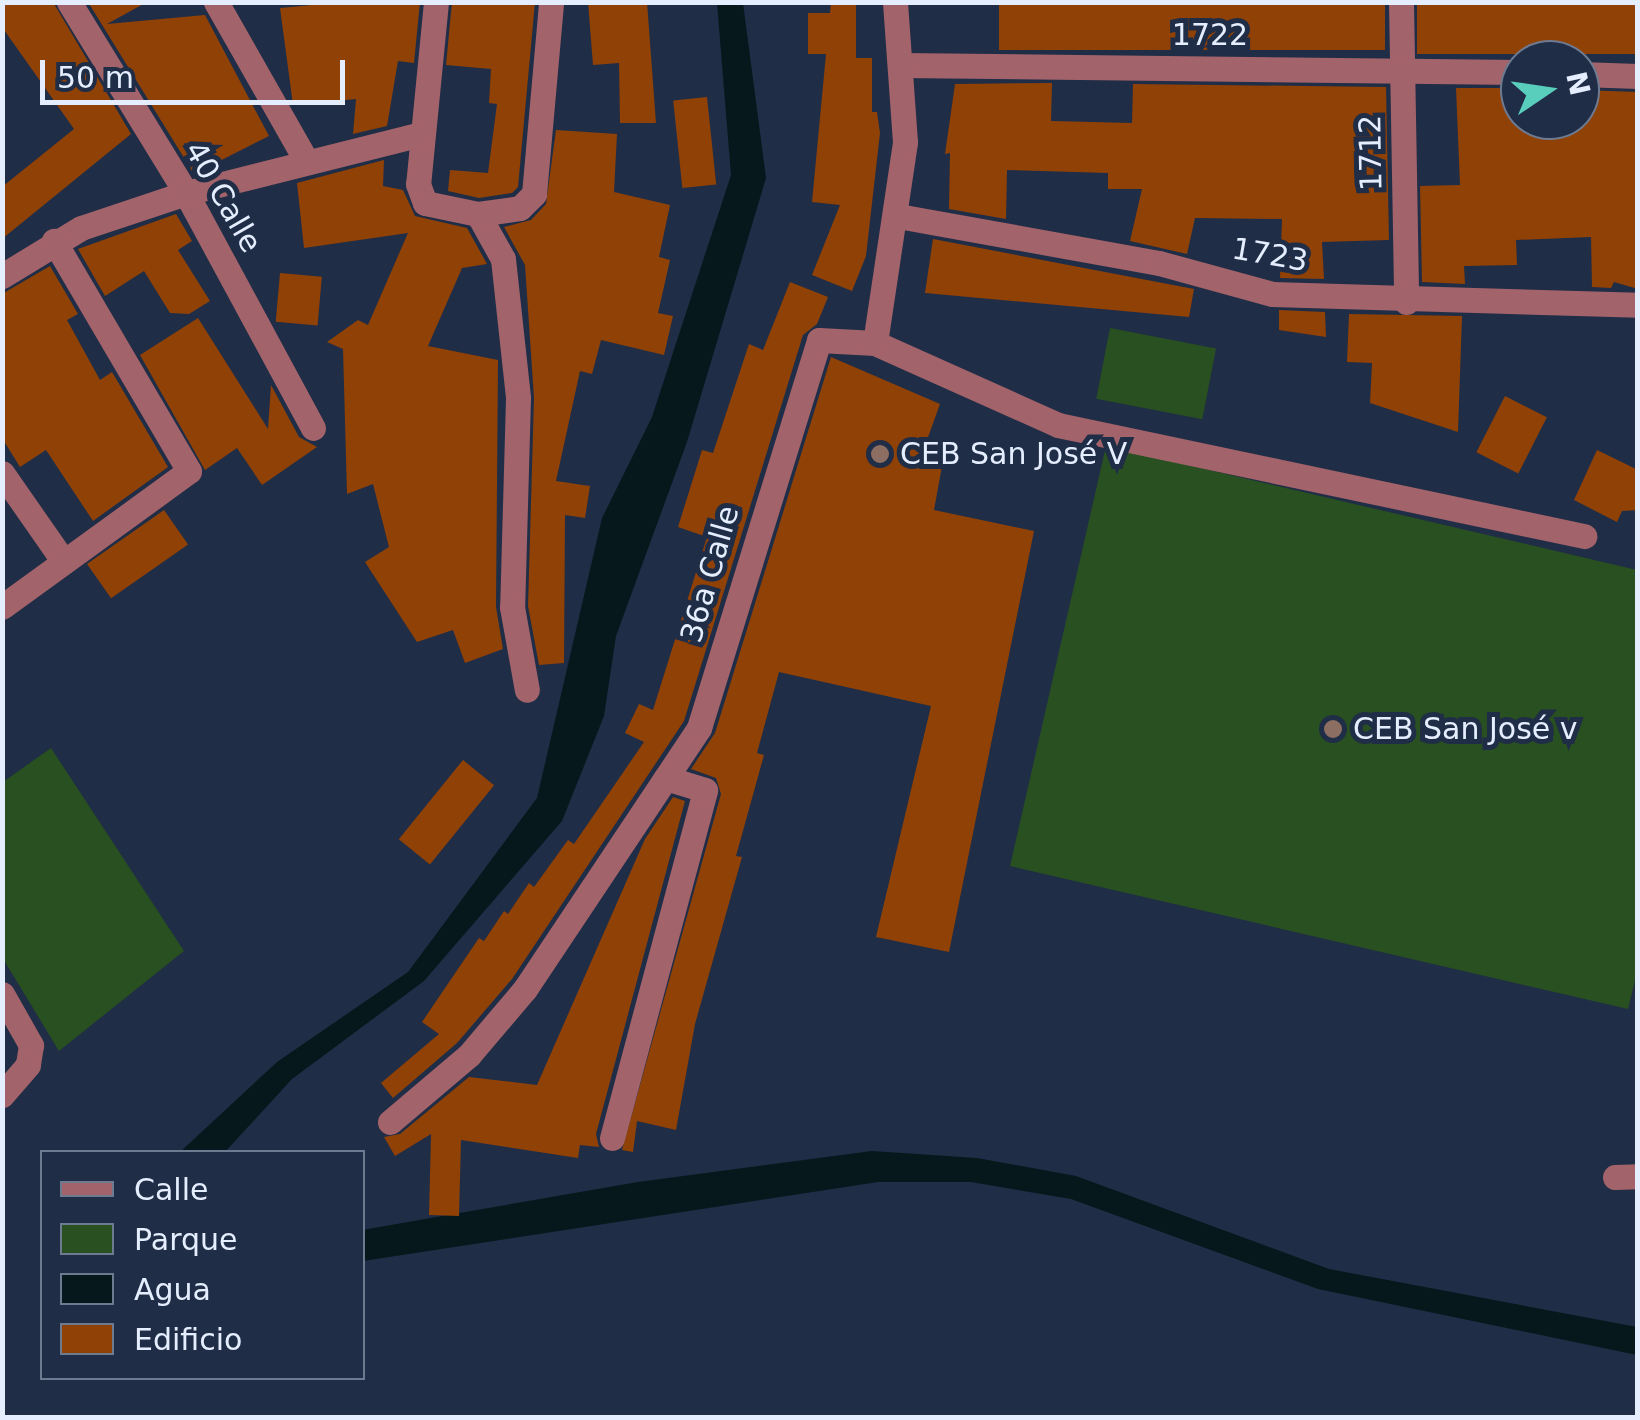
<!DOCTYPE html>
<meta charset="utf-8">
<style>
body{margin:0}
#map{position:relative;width:1640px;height:1420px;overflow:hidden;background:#202d46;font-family:"DejaVu Sans",sans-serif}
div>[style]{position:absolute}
.green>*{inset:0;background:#285020;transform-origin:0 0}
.water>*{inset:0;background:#06181b}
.building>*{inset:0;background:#904106;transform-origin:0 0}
.minor>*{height:25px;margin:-12.5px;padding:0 12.5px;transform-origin:12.5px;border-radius:12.5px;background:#a3636a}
.dots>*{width:28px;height:28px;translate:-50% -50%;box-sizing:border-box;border:5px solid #202d46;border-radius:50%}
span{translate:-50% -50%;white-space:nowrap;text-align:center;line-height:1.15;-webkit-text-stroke:10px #202d46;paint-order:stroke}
.street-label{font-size:30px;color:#e4eefe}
.poi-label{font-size:30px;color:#e4eefe}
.left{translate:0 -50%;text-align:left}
.frame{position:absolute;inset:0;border:5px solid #e4eefe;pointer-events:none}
.legend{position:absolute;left:40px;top:1150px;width:325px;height:230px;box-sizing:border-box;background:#202d46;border:2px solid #6e7a90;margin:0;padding:12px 18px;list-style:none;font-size:30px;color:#e4eefe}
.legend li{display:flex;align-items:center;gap:20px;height:50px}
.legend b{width:50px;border:2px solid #6e7a90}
.north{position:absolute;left:1500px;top:40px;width:100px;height:100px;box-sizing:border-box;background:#202d46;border:2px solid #6e7a90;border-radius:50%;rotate:77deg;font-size:28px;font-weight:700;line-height:40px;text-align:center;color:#e4eefe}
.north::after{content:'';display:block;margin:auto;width:35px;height:45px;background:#5acebd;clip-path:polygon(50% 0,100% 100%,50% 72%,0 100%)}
.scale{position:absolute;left:40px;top:60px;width:305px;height:45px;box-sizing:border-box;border:5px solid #e4eefe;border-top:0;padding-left:12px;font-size:30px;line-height:35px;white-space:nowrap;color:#e4eefe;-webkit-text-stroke:8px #202d46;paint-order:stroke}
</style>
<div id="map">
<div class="green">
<div style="left:1110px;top:328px;width:108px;height:72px;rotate:11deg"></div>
<div style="clip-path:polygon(1106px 446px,1637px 570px,1638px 968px,1628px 1009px,1010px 866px)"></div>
<div style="clip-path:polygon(51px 748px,184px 951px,59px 1051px,2px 957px,3px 782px)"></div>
</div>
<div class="water">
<div style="clip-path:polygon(717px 3px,743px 3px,766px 178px,687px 442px,616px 636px,604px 716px,562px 821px,424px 981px,292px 1079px,225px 1152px,180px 1152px,277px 1062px,408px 972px,537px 798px,602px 518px,652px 417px,731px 175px)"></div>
<div style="clip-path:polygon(872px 1151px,977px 1158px,1076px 1176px,1329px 1269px,1637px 1327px,1637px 1355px,1318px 1289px,1071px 1199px,971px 1182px,878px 1182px,363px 1261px,362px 1230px,638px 1182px)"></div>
</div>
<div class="building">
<div style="clip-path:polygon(2px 2px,53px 2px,131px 134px,2px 239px,2px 187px,74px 129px,2px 27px)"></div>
<div style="clip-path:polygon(88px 2px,147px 2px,107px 24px,205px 15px,269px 136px,194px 174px)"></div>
<div style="clip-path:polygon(345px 2px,420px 2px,414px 63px,398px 61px,387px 126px,353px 134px,356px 99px,293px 105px,280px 8px)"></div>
<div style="clip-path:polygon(452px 2px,535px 2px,518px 187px,512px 193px,479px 198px,448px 191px,450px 170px,488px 173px,497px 104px,489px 103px,491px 69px,446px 65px)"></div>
<div style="clip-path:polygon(588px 2px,647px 2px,656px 123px,620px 123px,619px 63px,593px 65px)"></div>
<div style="clip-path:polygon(831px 2px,856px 2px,856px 58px,872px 58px,872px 112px,877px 112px,880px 133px,866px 256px,852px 291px,812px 275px,840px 205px,812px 202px,826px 54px,808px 54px,808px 13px,830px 13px)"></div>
<div style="left:999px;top:2px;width:386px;height:48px"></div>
<div style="left:1417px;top:2px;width:221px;height:52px"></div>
<div style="clip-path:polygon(1052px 83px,1051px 121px,1132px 123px,1133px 84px,1386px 87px,1389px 240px,1322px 242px,1324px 279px,1280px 278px,1282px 219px,1195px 218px,1187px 254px,1130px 241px,1142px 189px,1108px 189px,1108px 173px,1007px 170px,1006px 219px,949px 209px,950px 153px,945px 154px,955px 84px)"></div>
<div style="clip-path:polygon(1456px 88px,1520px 88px,1520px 120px,1580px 120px,1580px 90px,1638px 92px,1638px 289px,1614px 282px,1611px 288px,1592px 287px,1591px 237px,1516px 240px,1517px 265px,1464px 266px,1465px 284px,1422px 282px,1420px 186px,1460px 185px)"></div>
<div style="left:707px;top:97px;width:88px;height:34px;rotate:84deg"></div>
<div style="clip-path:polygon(556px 130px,617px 134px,614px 192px,670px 205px,659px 257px,670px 260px,658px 313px,673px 316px,664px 355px,601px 340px,592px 374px,580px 371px,556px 481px,590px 486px,585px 518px,565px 515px,564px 663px,539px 665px,528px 606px,534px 398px,525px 265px,504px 227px,531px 220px,546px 204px)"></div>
<div style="clip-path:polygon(384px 160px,383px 186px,403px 190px,415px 216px,467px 228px,487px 264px,462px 268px,428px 346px,498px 360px,496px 607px,503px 649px,465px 663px,453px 630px,417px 642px,365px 562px,389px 547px,373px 484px,347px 494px,343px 349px,327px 342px,358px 320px,368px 325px,408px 233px,304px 248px,297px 183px)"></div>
<div style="clip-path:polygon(176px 214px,192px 241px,178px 250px,210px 301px,189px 314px,170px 313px,144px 271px,105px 296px,78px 249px)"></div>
<div style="clip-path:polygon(933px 239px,1194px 289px,1189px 317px,925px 293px)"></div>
<div style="clip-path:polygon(50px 266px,78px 314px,67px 320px,100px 380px,112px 372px,168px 467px,93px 521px,46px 450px,20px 467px,2px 438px,2px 294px)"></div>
<div style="left:280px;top:273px;width:42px;height:49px;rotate:5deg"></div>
<div style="clip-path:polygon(790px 282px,828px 297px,817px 324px,803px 335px,684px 721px,512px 979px,457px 1043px,393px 1098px,381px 1083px,439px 1034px,422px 1022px,479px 938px,484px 941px,504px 911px,508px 914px,529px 883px,534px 887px,568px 840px,574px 844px,644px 742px,625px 733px,639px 704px,653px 710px,707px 537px,678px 527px,702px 450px,713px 453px,749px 344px,763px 350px)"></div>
<div style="clip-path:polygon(1279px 310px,1325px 312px,1326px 337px,1279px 330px)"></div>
<div style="clip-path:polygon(1349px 314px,1462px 316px,1458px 432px,1370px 403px,1372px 363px,1347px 362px)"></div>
<div style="clip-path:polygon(198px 318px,268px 429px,271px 385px,299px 437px,317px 447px,262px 485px,237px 448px,205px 470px,140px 355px)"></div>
<div style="clip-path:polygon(831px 357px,940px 404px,927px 440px,946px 444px,934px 510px,1034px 531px,949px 952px,876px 937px,931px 706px,779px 672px,757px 753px,764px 755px,736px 856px,742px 857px,695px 1024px,676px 1130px,637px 1121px,633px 1152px,622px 1150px,721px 794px,716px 778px,691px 769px,715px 733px)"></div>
<div style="left:1505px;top:396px;width:47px;height:63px;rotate:27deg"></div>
<div style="clip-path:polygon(1597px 450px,1638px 470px,1638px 510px,1622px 511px,1617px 522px,1574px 500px)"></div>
<div style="left:164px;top:510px;width:42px;height:94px;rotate:55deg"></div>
<div style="left:463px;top:760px;width:40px;height:102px;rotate:39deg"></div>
<div style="clip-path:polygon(673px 797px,685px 801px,596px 1134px,599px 1147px,580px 1145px,578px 1158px,461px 1140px,459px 1216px,429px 1215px,431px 1134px,395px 1156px,384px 1137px,400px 1134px,469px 1077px,537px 1085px,645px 839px)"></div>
</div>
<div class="minor">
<div style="left:69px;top:2px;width:224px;rotate:58.5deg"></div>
<div style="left:186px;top:193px;width:267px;rotate:61.6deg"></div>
<div style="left:216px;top:2px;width:184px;rotate:60.4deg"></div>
<div style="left:436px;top:2px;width:183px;rotate:95.6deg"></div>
<div style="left:418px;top:184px;width:20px;rotate:70deg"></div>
<div style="left:425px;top:203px;width:54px;rotate:11.7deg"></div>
<div style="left:478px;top:214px;width:51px;rotate:60.9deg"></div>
<div style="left:503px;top:259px;width:140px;rotate:83.8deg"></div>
<div style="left:518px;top:398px;width:209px;rotate:91.6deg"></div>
<div style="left:512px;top:607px;width:84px;rotate:79.8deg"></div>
<div style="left:1401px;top:2px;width:300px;rotate:89deg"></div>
<div style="left:900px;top:65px;width:620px;rotate:0.65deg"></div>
<div style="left:1580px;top:74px;width:58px;rotate:2deg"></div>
<div style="left:478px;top:214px;width:42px;rotate:-8.1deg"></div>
<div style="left:520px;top:208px;width:20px;rotate:-45deg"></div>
<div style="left:534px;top:194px;width:193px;rotate:-84.9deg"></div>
<div style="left:898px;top:216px;width:265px;rotate:10.2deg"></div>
<div style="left:1159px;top:263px;width:117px;rotate:15.3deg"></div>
<div style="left:1272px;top:294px;width:366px;rotate:1.7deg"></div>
<div style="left:2px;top:276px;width:92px;rotate:-31.3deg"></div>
<div style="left:81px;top:228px;width:111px;rotate:-18.4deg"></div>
<div style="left:186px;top:193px;width:242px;rotate:-14.1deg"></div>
<div style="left:875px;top:343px;width:201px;rotate:24.1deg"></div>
<div style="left:1058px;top:425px;width:538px;rotate:11.92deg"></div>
<div style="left:2px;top:473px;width:108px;rotate:55.1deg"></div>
<div style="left:2px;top:607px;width:231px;rotate:-36deg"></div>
<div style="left:189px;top:471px;width:267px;rotate:-120.4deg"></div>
<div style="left:2px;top:994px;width:59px;rotate:60.4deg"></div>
<div style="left:31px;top:1045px;width:20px;rotate:99deg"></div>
<div style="left:28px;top:1065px;width:40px;rotate:131deg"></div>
<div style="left:390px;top:1122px;width:104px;rotate:-40.3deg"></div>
<div style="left:469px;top:1055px;width:87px;rotate:-49.7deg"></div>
<div style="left:525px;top:989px;width:314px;rotate:-56.3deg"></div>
<div style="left:699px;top:728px;width:406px;rotate:-72.8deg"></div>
<div style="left:819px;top:340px;width:56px;rotate:3.1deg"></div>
<div style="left:875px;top:343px;width:203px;rotate:-81.5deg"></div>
<div style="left:905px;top:142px;width:140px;rotate:-94.1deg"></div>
<div style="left:612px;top:1138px;width:360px;rotate:-75deg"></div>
<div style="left:705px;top:790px;width:41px;rotate:-162.9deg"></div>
<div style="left:1615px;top:1177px;width:23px;rotate:-2deg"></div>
</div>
<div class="dots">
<div style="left:880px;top:454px;background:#8d6e63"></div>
<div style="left:1333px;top:729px;background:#8d6e63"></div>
</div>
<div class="street-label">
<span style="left:1210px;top:35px">1722</span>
<span style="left:1371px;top:153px;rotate:-91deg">1712</span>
<span style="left:223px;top:197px;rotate:60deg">40 Calle</span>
<span style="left:1270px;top:255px;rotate:10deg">1723</span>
<span style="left:710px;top:574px;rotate:-74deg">36a Calle</span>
</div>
<div class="poi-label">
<span class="left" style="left:900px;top:454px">CEB San José V</span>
<span class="left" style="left:1353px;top:729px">CEB San José v</span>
</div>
<div class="frame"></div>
<ul class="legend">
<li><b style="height:12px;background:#a3636a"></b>Calle</li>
<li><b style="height:28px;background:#285020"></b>Parque</li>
<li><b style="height:28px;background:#06181b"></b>Agua</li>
<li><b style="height:28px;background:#904106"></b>Edificio</li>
</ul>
<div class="north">N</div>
<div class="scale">50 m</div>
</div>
